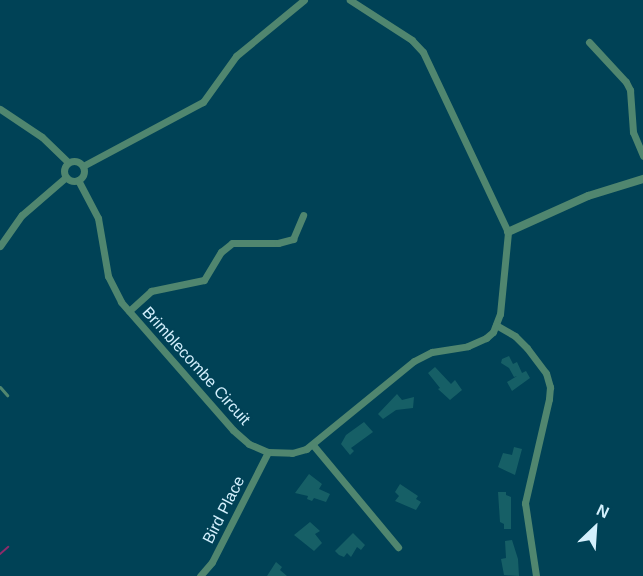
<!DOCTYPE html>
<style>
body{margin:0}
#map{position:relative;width:643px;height:576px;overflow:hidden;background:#004256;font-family:Helvetica,sans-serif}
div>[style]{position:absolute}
.stream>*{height:2px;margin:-1px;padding:0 1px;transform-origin:1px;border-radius:1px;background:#8e2b6a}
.building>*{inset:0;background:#165f66}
.service>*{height:3px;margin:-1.5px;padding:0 1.5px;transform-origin:1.5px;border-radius:1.5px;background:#50866f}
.minor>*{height:7px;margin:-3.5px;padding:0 3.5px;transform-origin:3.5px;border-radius:3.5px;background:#50866f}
.minor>.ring{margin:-3.5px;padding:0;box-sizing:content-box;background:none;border:7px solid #50866f;border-radius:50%}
.tertiary>*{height:8px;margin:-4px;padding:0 4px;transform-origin:4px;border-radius:4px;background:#50866f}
span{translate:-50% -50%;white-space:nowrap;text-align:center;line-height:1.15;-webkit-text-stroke:4.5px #004256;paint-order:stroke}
.street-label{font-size:16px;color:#d4f0fd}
.north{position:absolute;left:565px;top:498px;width:60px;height:60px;-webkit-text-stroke:4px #004256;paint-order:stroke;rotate:25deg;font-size:16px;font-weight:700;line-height:24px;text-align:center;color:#d4f0fd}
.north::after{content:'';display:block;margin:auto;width:21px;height:27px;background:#d4f0fd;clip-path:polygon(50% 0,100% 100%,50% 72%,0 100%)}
</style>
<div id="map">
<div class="stream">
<div style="left:0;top:554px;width:11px;rotate:-41deg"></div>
</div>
<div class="building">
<div style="clip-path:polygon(509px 356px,513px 364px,517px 362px,522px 373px,526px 371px,530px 378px,512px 391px,507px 382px,517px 376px,514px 377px,509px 368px,501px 363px,502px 359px)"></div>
<div style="clip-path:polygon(435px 367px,451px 384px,455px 380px,462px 390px,450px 400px,438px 389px,440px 388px,428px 373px)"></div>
<div style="clip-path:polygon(397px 394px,402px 400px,414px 397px,413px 408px,396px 410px,383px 419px,378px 414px)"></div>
<div style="clip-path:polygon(364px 422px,373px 432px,351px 448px,354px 451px,350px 455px,341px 444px,346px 435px)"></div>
<div style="clip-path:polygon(514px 447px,522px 449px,515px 475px,498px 467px,503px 453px,512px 455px)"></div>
<div style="clip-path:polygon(309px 474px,322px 484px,319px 489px,330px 494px,326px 502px,314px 498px,312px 501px,307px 499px,308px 496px,295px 493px)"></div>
<div style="clip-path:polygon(400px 484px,418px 496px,416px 499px,421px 502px,416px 510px,395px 501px,399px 496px,395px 492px)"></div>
<div style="clip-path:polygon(498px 492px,506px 492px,506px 495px,511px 497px,511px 529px,504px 529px,504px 524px,500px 522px)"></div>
<div style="clip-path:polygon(310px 522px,320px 531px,315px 534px,322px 543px,314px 551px,294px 535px)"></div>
<div style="clip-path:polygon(353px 533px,365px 545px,361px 550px,357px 547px,351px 557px,347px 553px,344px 557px,339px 555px,335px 551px)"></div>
<div style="clip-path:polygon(512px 540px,518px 559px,519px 576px,504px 575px,501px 559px,506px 558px,505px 541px)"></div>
<div style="clip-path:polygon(276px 562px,282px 567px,280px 570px,287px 576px,267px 576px)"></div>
</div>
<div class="service">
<div style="left:0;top:387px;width:11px;rotate:49deg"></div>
</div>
<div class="minor">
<div style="left:589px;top:42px;width:54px;rotate:47.2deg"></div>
<div style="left:626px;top:82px;width:9px;rotate:63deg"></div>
<div style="left:630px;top:90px;width:42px;rotate:85.9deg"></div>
<div style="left:633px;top:132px;width:26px;rotate:67deg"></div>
<div style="left:0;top:109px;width:50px;rotate:33.7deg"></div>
<div style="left:42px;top:137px;width:36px;rotate:44deg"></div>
<div class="ring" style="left:64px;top:161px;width:13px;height:13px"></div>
<div style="left:83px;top:166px;width:136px;rotate:-28.1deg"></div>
<div style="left:203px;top:102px;width:57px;rotate:-54.3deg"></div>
<div style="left:236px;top:56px;width:88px;rotate:-39.5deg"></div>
<div style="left:78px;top:180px;width:43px;rotate:62.2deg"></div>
<div style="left:98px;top:218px;width:59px;rotate:80.2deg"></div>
<div style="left:108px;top:276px;width:29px;rotate:63deg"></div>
<div style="left:121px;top:302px;width:170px;rotate:48.8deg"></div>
<div style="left:233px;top:430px;width:21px;rotate:41deg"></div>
<div style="left:249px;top:444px;width:21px;rotate:23deg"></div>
<div style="left:268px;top:452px;width:24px;rotate:2deg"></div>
<div style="left:292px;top:453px;width:15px;rotate:-16deg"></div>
<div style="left:306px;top:449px;width:139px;rotate:-39.2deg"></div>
<div style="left:414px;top:361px;width:20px;rotate:-27deg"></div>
<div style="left:432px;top:352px;width:36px;rotate:-9deg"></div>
<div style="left:468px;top:346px;width:20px;rotate:-24deg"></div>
<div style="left:486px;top:338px;width:9px;rotate:-41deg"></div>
<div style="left:493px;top:332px;width:19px;rotate:-69deg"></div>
<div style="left:500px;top:314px;width:82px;rotate:-84.4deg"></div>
<div style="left:508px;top:232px;width:199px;rotate:-115.3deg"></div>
<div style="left:423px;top:52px;width:16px;rotate:-133deg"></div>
<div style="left:412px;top:40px;width:74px;rotate:-147.2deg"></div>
<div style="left:0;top:246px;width:38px;rotate:-55deg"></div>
<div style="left:22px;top:215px;width:58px;rotate:-40.8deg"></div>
<div style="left:129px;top:311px;width:30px;rotate:-42deg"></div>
<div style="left:151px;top:291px;width:54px;rotate:-11.7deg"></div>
<div style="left:204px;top:280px;width:33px;rotate:-59deg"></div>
<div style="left:221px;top:252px;width:14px;rotate:-39deg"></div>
<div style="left:232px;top:243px;width:46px"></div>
<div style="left:278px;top:243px;width:16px;rotate:-15deg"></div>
<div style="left:293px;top:239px;width:26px;rotate:-67deg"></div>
<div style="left:496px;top:325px;width:22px;rotate:30deg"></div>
<div style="left:515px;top:336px;width:17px;rotate:45deg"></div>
<div style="left:527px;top:348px;width:31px;rotate:53deg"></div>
<div style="left:546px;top:373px;width:15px;rotate:74deg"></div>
<div style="left:550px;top:387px;width:12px;rotate:95deg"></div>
<div style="left:549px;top:399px;width:107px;rotate:103deg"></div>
<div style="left:525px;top:503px;width:74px;rotate:81.4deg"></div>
<div style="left:313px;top:445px;width:133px;rotate:50.2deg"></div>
<div style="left:200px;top:576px;width:18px;rotate:-49deg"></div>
<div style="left:212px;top:562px;width:123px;rotate:-63deg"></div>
</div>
<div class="tertiary">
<div style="left:508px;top:232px;width:88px;rotate:-24.2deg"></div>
<div style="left:588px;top:196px;width:58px;rotate:-17.2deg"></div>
</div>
<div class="street-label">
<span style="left:196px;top:366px;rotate:48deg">Brimblecombe Circuit</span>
<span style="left:224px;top:510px;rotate:-63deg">Bird Place</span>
</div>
<div class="north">N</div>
</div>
